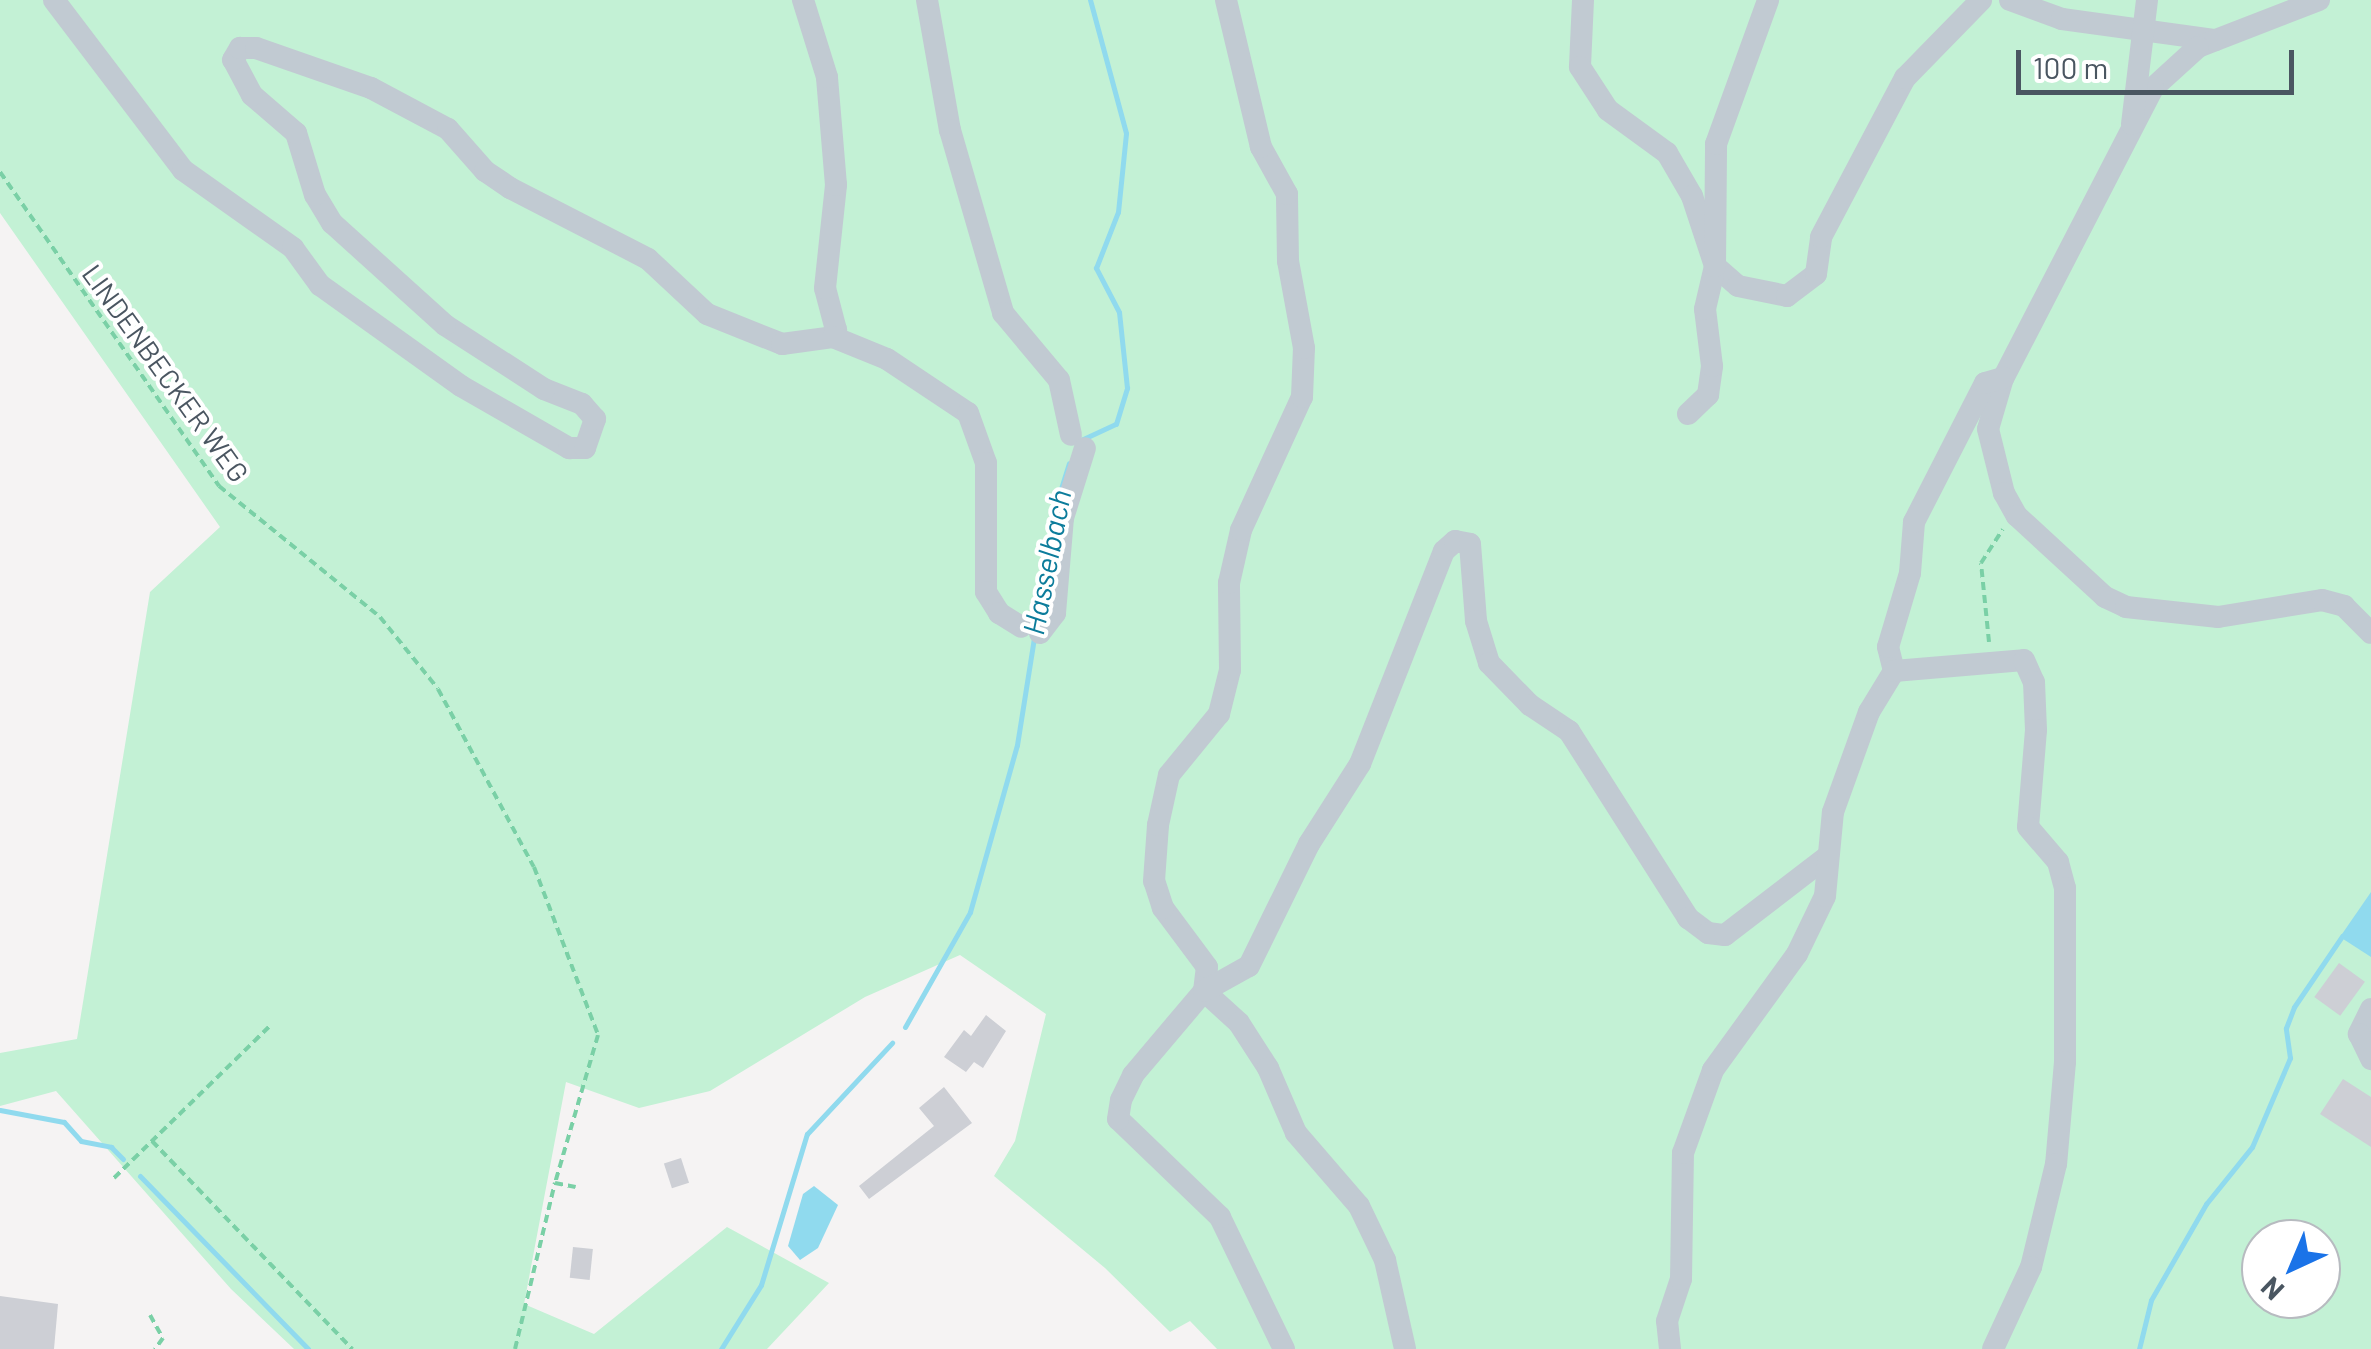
<!DOCTYPE html>
<style>
body{margin:0}
#map{position:relative;width:2371px;height:1349px;overflow:hidden;background:#f5f3f3;font-family:Barlow,sans-serif}
div>[style]{position:absolute}
.green>*{inset:0;background:#c3f1d5}
.water>*{inset:0;background:#90daee}
.stream>*{height:5px;margin:-2.5px;padding:0 2.5px;transform-origin:2.5px;border-radius:2.5px;background:#90daee}
.building>*{inset:0;background:#cdcfd5;transform-origin:0 0}
.path>*{height:4px;margin-top:-2px;transform-origin:0;background:repeating-linear-gradient(90deg,#7ad0a6 0 8px,transparent 0 13px)}
.minor>*{height:22px;margin:-11px;padding:0 11px;transform-origin:11px;border-radius:11px;background:#c1cad2}
span{translate:-50% -50%;white-space:nowrap;text-align:center;line-height:1.15;-webkit-text-stroke:8px #fff;paint-order:stroke}
.street-label{font-size:28px;color:#4a5661}
.water-label{font-size:30px;color:#0c7c9b;font-style:italic}
.north{position:absolute;left:2241px;top:1219px;width:100px;height:100px;box-sizing:border-box;background:#fff;border:2px solid #b7bbc0;border-radius:50%;rotate:224deg;font-size:28px;font-weight:700;line-height:40px;text-align:center;color:#4a5661}
.north::after{content:'';display:block;margin:auto;width:35px;height:45px;background:#1a73e8;clip-path:polygon(50% 0,100% 100%,50% 72%,0 100%)}
.scale{position:absolute;left:2016px;top:50px;width:278px;height:45px;box-sizing:border-box;border:5px solid #4a5661;border-top:0;padding-left:12px;font-size:30px;line-height:35px;white-space:nowrap;color:#4a5661;-webkit-text-stroke:8px #fff;paint-order:stroke}
</style>
<div id="map">
<div class="green">
<div style="clip-path:polygon(evenodd,0 0,2371px 0,2371px 1349px,1217px 1349px,1190px 1321px,1170px 1332px,1105px 1268px,994px 1176px,1015px 1141px,1046px 1014px,960px 955px,865px 997px,710px 1091px,639px 1108px,566px 1082px,524px 1304px,594px 1334px,727px 1227px,829px 1283px,767px 1349px,294px 1349px,231px 1289px,56px 1091px,0 1106px,0 1053px,77px 1039px,150px 592px,220px 527px,0 213px,0 0,2261px 1239px,2321px 1239px,2321px 1299px,2261px 1299px,2261px 1239px)"></div>
</div>
<div class="water">
<div style="clip-path:polygon(2371px 892px,2371px 957px,2340px 937px)"></div>
<div style="clip-path:polygon(814px 1186px,838px 1205px,818px 1248px,800px 1260px,788px 1246px,803px 1194px)"></div>
</div>
<div class="stream">
<div style="left:1081px;top:440px;width:38px;rotate:-25deg"></div>
<div style="left:1116px;top:424px;width:38px;rotate:-73deg"></div>
<div style="left:1127px;top:388px;width:76px;rotate:-96deg"></div>
<div style="left:1119px;top:312px;width:50px;rotate:-117.6deg"></div>
<div style="left:1096px;top:268px;width:60px;rotate:-68.6deg"></div>
<div style="left:1118px;top:212px;width:79px;rotate:-84.2deg"></div>
<div style="left:1126px;top:133px;width:138px;rotate:-105.1deg"></div>
<div style="left:1053px;top:514px;width:53px;rotate:-72.6deg"></div>
<div style="left:1037px;top:623px;width:74px;rotate:-79.9deg"></div>
<div style="left:905px;top:1027px;width:132px;rotate:-60.5deg"></div>
<div style="left:970px;top:912px;width:173px;rotate:-74.3deg"></div>
<div style="left:1017px;top:745px;width:108px;rotate:-81deg"></div>
<div style="left:0;top:1110px;width:65px;rotate:10.6deg"></div>
<div style="left:64px;top:1122px;width:25px;rotate:48deg"></div>
<div style="left:81px;top:1141px;width:31px;rotate:11deg"></div>
<div style="left:111px;top:1147px;width:17px;rotate:45deg"></div>
<div style="left:140px;top:1176px;width:241px;rotate:45.8deg"></div>
<div style="left:721px;top:1349px;width:75px;rotate:-58deg"></div>
<div style="left:761px;top:1285px;width:158px;rotate:-73.1deg"></div>
<div style="left:807px;top:1134px;width:125px;rotate:-47deg"></div>
<div style="left:2139px;top:1349px;width:50px;rotate:-76.2deg"></div>
<div style="left:2151px;top:1300px;width:111px;rotate:-60.2deg"></div>
<div style="left:2206px;top:1204px;width:73px;rotate:-51.1deg"></div>
<div style="left:2252px;top:1147px;width:97px;rotate:-66.9deg"></div>
<div style="left:2290px;top:1058px;width:30px;rotate:-98deg"></div>
<div style="left:2286px;top:1028px;width:22px;rotate:-69deg"></div>
<div style="left:2294px;top:1007px;width:86px;rotate:-55.9deg"></div>
</div>
<div class="building">
<div style="left:2339px;top:963px;width:32px;height:42px;rotate:36deg"></div>
<div style="clip-path:polygon(986px 1015px,1006px 1031px,983px 1068px,974px 1062px,966px 1072px,944px 1057px,964px 1030px,971px 1036px)"></div>
<div style="clip-path:polygon(2343px 1079px,2371px 1097px,2371px 1147px,2320px 1114px)"></div>
<div style="clip-path:polygon(944px 1087px,972px 1123px,869px 1199px,859px 1186px,934px 1126px,919px 1108px)"></div>
<div style="left:681px;top:1158px;width:26px;height:18px;rotate:72deg"></div>
<div style="left:573px;top:1247px;width:20px;height:31px;rotate:6deg"></div>
<div style="clip-path:polygon(0 1296px,58px 1304px,54px 1349px,0 1349px)"></div>
</div>
<div class="path">
<div style="left:0;top:172px;width:383px;rotate:55.1deg"></div>
<div style="left:219px;top:486px;width:208px;rotate:39.1deg"></div>
<div style="left:380px;top:617px;width:92px;rotate:51.1deg"></div>
<div style="left:438px;top:689px;width:202px;rotate:61.7deg"></div>
<div style="left:534px;top:867px;width:180px;rotate:69.1deg"></div>
<div style="left:598px;top:1035px;width:154px;rotate:106.2deg"></div>
<div style="left:555px;top:1183px;width:21px;rotate:11deg"></div>
<div style="left:1989px;top:642px;width:79px;rotate:-95.8deg"></div>
<div style="left:1981px;top:563px;width:40px;rotate:-57.1deg"></div>
<div style="left:152px;top:1141px;width:289px;rotate:46.1deg"></div>
<div style="left:114px;top:1178px;width:218px;rotate:-44.3deg"></div>
<div style="left:150px;top:1315px;width:26px;rotate:61deg"></div>
<div style="left:163px;top:1338px;width:14px;rotate:126deg"></div>
<div style="left:515px;top:1349px;width:171px;rotate:-76.5deg"></div>
</div>
<div class="minor">
<div style="left:54px;top:0;width:213px;rotate:52.8deg"></div>
<div style="left:183px;top:170px;width:135px;rotate:35.3deg"></div>
<div style="left:293px;top:248px;width:46px;rotate:53.9deg"></div>
<div style="left:320px;top:285px;width:173px;rotate:35.6deg"></div>
<div style="left:461px;top:386px;width:125px;rotate:29.9deg"></div>
<div style="left:569px;top:448px;width:16px"></div>
<div style="left:585px;top:448px;width:31px;rotate:-71deg"></div>
<div style="left:595px;top:419px;width:20px;rotate:-131deg"></div>
<div style="left:582px;top:404px;width:41px;rotate:-158.5deg"></div>
<div style="left:544px;top:389px;width:118px;rotate:-147.1deg"></div>
<div style="left:445px;top:325px;width:152px;rotate:-137.9deg"></div>
<div style="left:332px;top:223px;width:33px;rotate:-121deg"></div>
<div style="left:315px;top:195px;width:65px;rotate:-107deg"></div>
<div style="left:296px;top:133px;width:58px;rotate:-139.2deg"></div>
<div style="left:252px;top:95px;width:40px;rotate:-118deg"></div>
<div style="left:233px;top:60px;width:14px;rotate:-60deg"></div>
<div style="left:240px;top:48px;width:16px"></div>
<div style="left:256px;top:48px;width:122px;rotate:19.2deg"></div>
<div style="left:371px;top:88px;width:87px;rotate:28deg"></div>
<div style="left:448px;top:129px;width:56px;rotate:48.6deg"></div>
<div style="left:485px;top:171px;width:30px;rotate:34deg"></div>
<div style="left:510px;top:188px;width:155px;rotate:27.2deg"></div>
<div style="left:648px;top:259px;width:81px;rotate:43deg"></div>
<div style="left:707px;top:314px;width:81px;rotate:21.8deg"></div>
<div style="left:782px;top:344px;width:51px;rotate:-7.8deg"></div>
<div style="left:833px;top:337px;width:8px;rotate:-67deg"></div>
<div style="left:836px;top:330px;width:43px;rotate:-104.7deg"></div>
<div style="left:825px;top:288px;width:104px;rotate:-83.9deg"></div>
<div style="left:836px;top:185px;width:108px;rotate:-94.8deg"></div>
<div style="left:827px;top:77px;width:81px;rotate:-107.3deg"></div>
<div style="left:927px;top:0;width:132px;rotate:80deg"></div>
<div style="left:950px;top:130px;width:191px;rotate:73.8deg"></div>
<div style="left:1003px;top:313px;width:87px;rotate:50.1deg"></div>
<div style="left:1059px;top:380px;width:56px;rotate:77.7deg"></div>
<div style="left:1583px;top:0;width:67px;rotate:92.6deg"></div>
<div style="left:1580px;top:67px;width:51px;rotate:56.9deg"></div>
<div style="left:1608px;top:110px;width:73px;rotate:36.1deg"></div>
<div style="left:1667px;top:153px;width:50px;rotate:59.8deg"></div>
<div style="left:1692px;top:196px;width:74px;rotate:71.8deg"></div>
<div style="left:1715px;top:266px;width:30px;rotate:41deg"></div>
<div style="left:1738px;top:286px;width:50px;rotate:11.5deg"></div>
<div style="left:1787px;top:296px;width:36px;rotate:-37deg"></div>
<div style="left:1816px;top:274px;width:37px;rotate:-82deg"></div>
<div style="left:1821px;top:237px;width:180px;rotate:-62.2deg"></div>
<div style="left:1905px;top:78px;width:109px;rotate:-45.7deg"></div>
<div style="left:2010px;top:0;width:55px;rotate:20.1deg"></div>
<div style="left:2062px;top:19px;width:155px;rotate:7.8deg"></div>
<div style="left:2319px;top:0;width:130px;rotate:158.8deg"></div>
<div style="left:2198px;top:47px;width:61px;rotate:137.7deg"></div>
<div style="left:2153px;top:88px;width:326px;rotate:117.3deg"></div>
<div style="left:2003px;top:378px;width:53px;rotate:106.4deg"></div>
<div style="left:1988px;top:429px;width:66px;rotate:76deg"></div>
<div style="left:2004px;top:493px;width:26px;rotate:61deg"></div>
<div style="left:2017px;top:516px;width:120px;rotate:42.6deg"></div>
<div style="left:2105px;top:597px;width:23px;rotate:25deg"></div>
<div style="left:2126px;top:607px;width:93px;rotate:6.2deg"></div>
<div style="left:2218px;top:617px;width:105px;rotate:-9.3deg"></div>
<div style="left:2322px;top:600px;width:23px;rotate:15deg"></div>
<div style="left:2344px;top:606px;width:38px;rotate:45deg"></div>
<div style="left:2132px;top:124px;width:125px;rotate:-83.1deg"></div>
<div style="left:833px;top:337px;width:58px;rotate:22.2deg"></div>
<div style="left:887px;top:359px;width:97px;rotate:33.7deg"></div>
<div style="left:968px;top:413px;width:53px;rotate:70.2deg"></div>
<div style="left:986px;top:463px;width:129px;rotate:90deg"></div>
<div style="left:986px;top:592px;width:25px;rotate:58deg"></div>
<div style="left:999px;top:613px;width:26px;rotate:32deg"></div>
<div style="left:1688px;top:414px;width:28px;rotate:-44deg"></div>
<div style="left:1708px;top:395px;width:29px;rotate:-82deg"></div>
<div style="left:1712px;top:366px;width:57px;rotate:-97deg"></div>
<div style="left:1705px;top:309px;width:44px;rotate:-76.9deg"></div>
<div style="left:1715px;top:266px;width:122px;rotate:-89.5deg"></div>
<div style="left:1716px;top:144px;width:153px;rotate:-70.1deg"></div>
<div style="left:1040px;top:633px;width:25px;rotate:-53deg"></div>
<div style="left:1055px;top:613px;width:95px;rotate:-85.2deg"></div>
<div style="left:1063px;top:518px;width:73px;rotate:-72.6deg"></div>
<div style="left:1894px;top:671px;width:25px;rotate:-104deg"></div>
<div style="left:1888px;top:647px;width:77px;rotate:-73.4deg"></div>
<div style="left:1910px;top:573px;width:51px;rotate:-85.5deg"></div>
<div style="left:1914px;top:522px;width:156px;rotate:-62.9deg"></div>
<div style="left:1985px;top:383px;width:19px;rotate:-16deg"></div>
<div style="left:1204px;top:991px;width:24px;rotate:-83deg"></div>
<div style="left:1207px;top:967px;width:74px;rotate:-126.7deg"></div>
<div style="left:1163px;top:908px;width:28px;rotate:-108deg"></div>
<div style="left:1154px;top:881px;width:56px;rotate:-85.9deg"></div>
<div style="left:1158px;top:825px;width:51px;rotate:-77.6deg"></div>
<div style="left:1169px;top:775px;width:79px;rotate:-50.7deg"></div>
<div style="left:1219px;top:714px;width:45px;rotate:-76deg"></div>
<div style="left:1230px;top:670px;width:87px;rotate:-90.7deg"></div>
<div style="left:1229px;top:583px;width:54px;rotate:-77.2deg"></div>
<div style="left:1241px;top:530px;width:146px;rotate:-65.4deg"></div>
<div style="left:1302px;top:397px;width:49px;rotate:-87.7deg"></div>
<div style="left:1304px;top:348px;width:88px;rotate:-100.4deg"></div>
<div style="left:1288px;top:261px;width:67px;rotate:-90.9deg"></div>
<div style="left:1287px;top:194px;width:54px;rotate:-119deg"></div>
<div style="left:1261px;top:147px;width:151px;rotate:-103.4deg"></div>
<div style="left:1204px;top:991px;width:47px;rotate:42.4deg"></div>
<div style="left:1239px;top:1023px;width:54px;rotate:57.2deg"></div>
<div style="left:1268px;top:1068px;width:71px;rotate:66.7deg"></div>
<div style="left:1296px;top:1133px;width:96px;rotate:49.2deg"></div>
<div style="left:1359px;top:1206px;width:60px;rotate:64.3deg"></div>
<div style="left:1385px;top:1260px;width:91px;rotate:77.3deg"></div>
<div style="left:2371px;top:1009px;width:28px;rotate:116deg"></div>
<div style="left:2359px;top:1034px;width:28px;rotate:64deg"></div>
<div style="left:1284px;top:1349px;width:147px;rotate:-115.9deg"></div>
<div style="left:1220px;top:1217px;width:141px;rotate:-136.1deg"></div>
<div style="left:1118px;top:1119px;width:19px;rotate:-81deg"></div>
<div style="left:1121px;top:1100px;width:28px;rotate:-64deg"></div>
<div style="left:1133px;top:1075px;width:110px;rotate:-49.8deg"></div>
<div style="left:1204px;top:991px;width:51px;rotate:-29.1deg"></div>
<div style="left:1249px;top:966px;width:136px;rotate:-63.8deg"></div>
<div style="left:1309px;top:844px;width:95px;rotate:-57.5deg"></div>
<div style="left:1360px;top:764px;width:229px;rotate:-68.5deg"></div>
<div style="left:1444px;top:551px;width:15px;rotate:-42deg"></div>
<div style="left:1455px;top:541px;width:15px;rotate:11deg"></div>
<div style="left:1470px;top:544px;width:77px;rotate:85.5deg"></div>
<div style="left:1476px;top:621px;width:44px;rotate:72.8deg"></div>
<div style="left:1489px;top:663px;width:59px;rotate:45.7deg"></div>
<div style="left:1530px;top:705px;width:47px;rotate:33.7deg"></div>
<div style="left:1569px;top:731px;width:222px;rotate:57.5deg"></div>
<div style="left:1688px;top:918px;width:25px;rotate:37deg"></div>
<div style="left:1708px;top:933px;width:17px;rotate:7deg"></div>
<div style="left:1725px;top:935px;width:130px;rotate:-37.5deg"></div>
<div style="left:1670px;top:1349px;width:28px;rotate:-96deg"></div>
<div style="left:1667px;top:1321px;width:44px;rotate:-71.6deg"></div>
<div style="left:1681px;top:1279px;width:126px;rotate:-89.1deg"></div>
<div style="left:1683px;top:1153px;width:88px;rotate:-70.1deg"></div>
<div style="left:1713px;top:1070px;width:143px;rotate:-54.1deg"></div>
<div style="left:1797px;top:954px;width:64px;rotate:-64.2deg"></div>
<div style="left:1825px;top:896px;width:84px;rotate:-84.6deg"></div>
<div style="left:1833px;top:812px;width:106px;rotate:-70.2deg"></div>
<div style="left:1869px;top:712px;width:48px;rotate:-58.6deg"></div>
<div style="left:1894px;top:671px;width:130px;rotate:-4.8deg"></div>
<div style="left:2024px;top:660px;width:24px;rotate:66deg"></div>
<div style="left:2034px;top:682px;width:48px;rotate:87.6deg"></div>
<div style="left:2036px;top:730px;width:97px;rotate:94.7deg"></div>
<div style="left:2028px;top:827px;width:46px;rotate:49.4deg"></div>
<div style="left:2058px;top:862px;width:27px;rotate:75deg"></div>
<div style="left:2065px;top:888px;width:174px;rotate:90deg"></div>
<div style="left:2065px;top:1062px;width:102px;rotate:95deg"></div>
<div style="left:2056px;top:1164px;width:106px;rotate:103.6deg"></div>
<div style="left:2031px;top:1267px;width:90px;rotate:114.9deg"></div>
</div>
<div class="street-label">
<span style="left:166px;top:373px;rotate:54deg">LINDENBECKER WEG</span>
</div>
<div class="water-label">
<span style="left:1046px;top:562px;rotate:-79deg">Hasselbach</span>
</div>
<div class="north">N</div>
<div class="scale">100 m</div>
</div>
